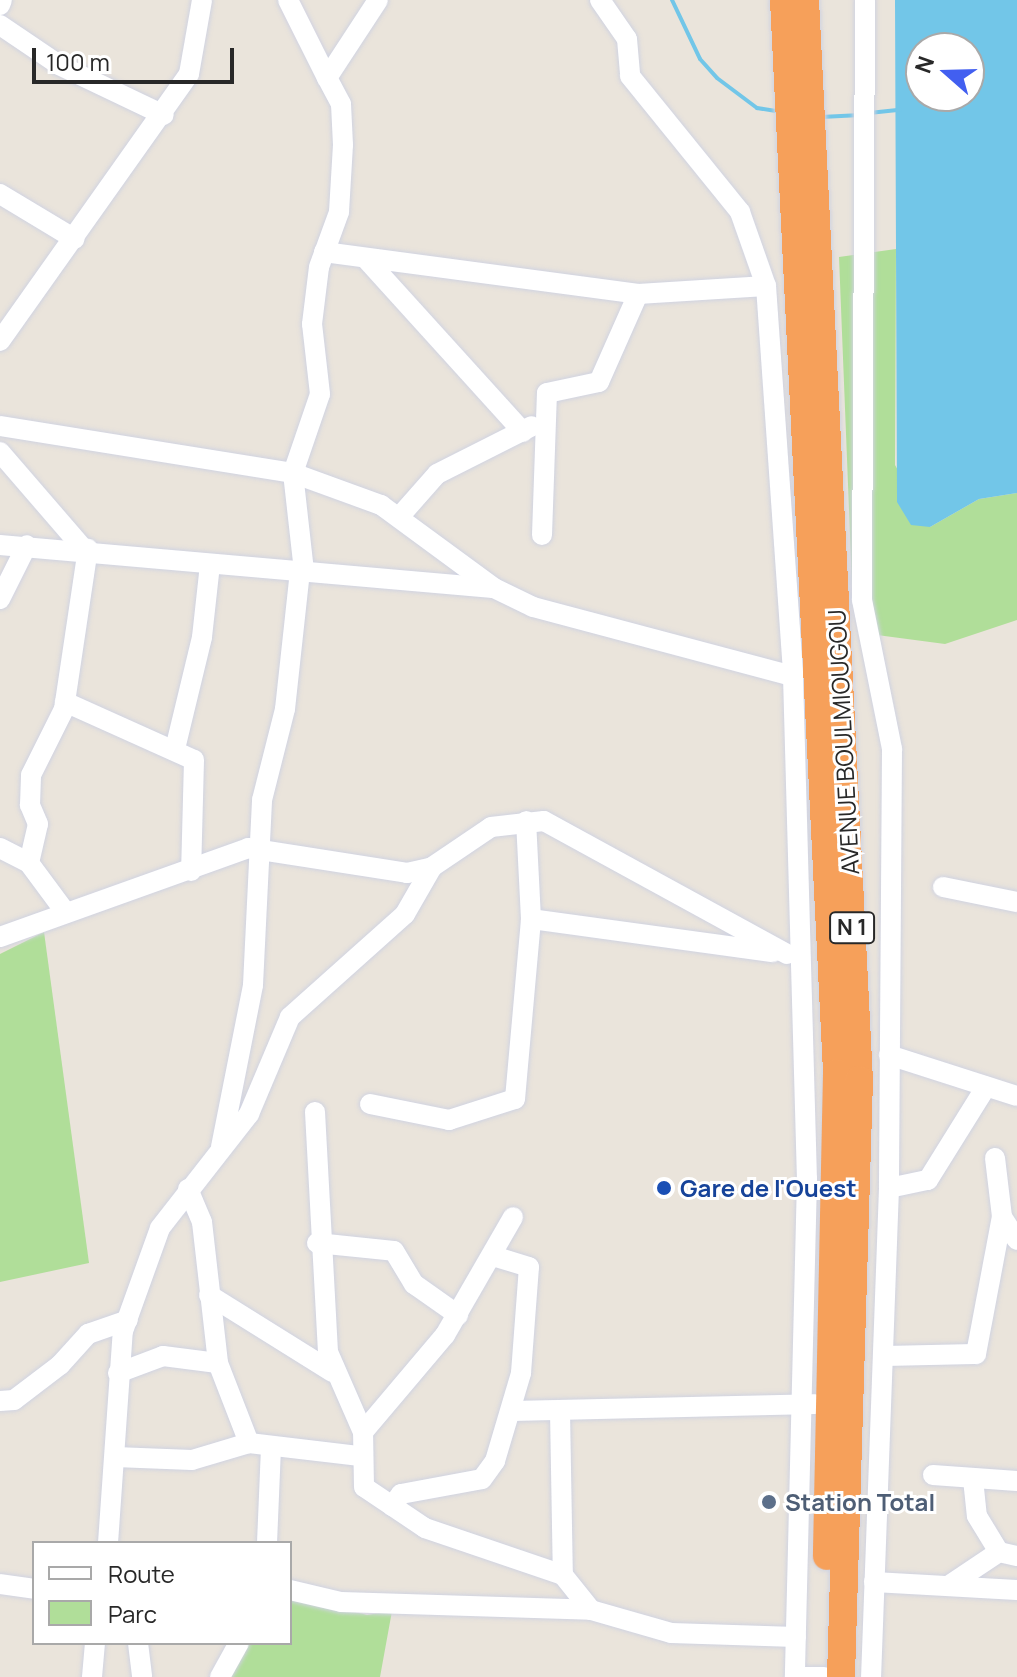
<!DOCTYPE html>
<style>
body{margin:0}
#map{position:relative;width:1017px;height:1677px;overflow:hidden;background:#eae4db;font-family:Manrope,sans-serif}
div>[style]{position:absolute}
.green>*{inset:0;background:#b0de99}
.water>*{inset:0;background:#72c6e8}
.stream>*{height:4px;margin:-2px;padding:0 2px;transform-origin:2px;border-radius:2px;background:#72c6e8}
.roads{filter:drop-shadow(0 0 2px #d0d3e1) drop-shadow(0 0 2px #d0d3e1)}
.minor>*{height:20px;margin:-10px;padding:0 10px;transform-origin:10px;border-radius:10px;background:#fff}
.highway>*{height:28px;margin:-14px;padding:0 14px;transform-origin:14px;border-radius:14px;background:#f6a05a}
.dots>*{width:22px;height:22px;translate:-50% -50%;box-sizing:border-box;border:4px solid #fff;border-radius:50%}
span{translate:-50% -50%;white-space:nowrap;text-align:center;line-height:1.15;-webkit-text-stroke:6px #fff;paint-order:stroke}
.shield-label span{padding:2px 6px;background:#fff;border:2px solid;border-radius:6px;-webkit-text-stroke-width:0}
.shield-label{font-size:22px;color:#282828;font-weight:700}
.street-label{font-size:24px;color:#282828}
.transit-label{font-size:24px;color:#164399;font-weight:700}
.left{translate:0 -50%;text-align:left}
.service-label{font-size:24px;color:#4e5e75;font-weight:700}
.legend{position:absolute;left:32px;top:1541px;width:260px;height:104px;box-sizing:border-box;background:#fff;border:2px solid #a9a9a9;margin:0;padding:10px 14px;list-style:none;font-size:24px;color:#282828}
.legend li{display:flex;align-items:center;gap:16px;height:40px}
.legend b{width:40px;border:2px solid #a9a9a9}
.north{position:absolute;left:905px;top:32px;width:80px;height:80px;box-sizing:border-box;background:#fff;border:2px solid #a9a9a9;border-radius:50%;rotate:290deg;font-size:22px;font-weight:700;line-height:32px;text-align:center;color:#282828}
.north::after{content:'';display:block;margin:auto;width:28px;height:36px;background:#425ff0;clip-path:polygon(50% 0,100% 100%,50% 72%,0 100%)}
.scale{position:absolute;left:32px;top:48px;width:202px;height:36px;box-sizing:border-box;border:4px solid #282828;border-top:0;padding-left:10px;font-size:24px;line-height:28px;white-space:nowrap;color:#282828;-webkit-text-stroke:6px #fff;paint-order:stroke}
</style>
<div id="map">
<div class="green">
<div style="clip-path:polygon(896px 249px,895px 465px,930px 527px,979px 499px,1017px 493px,1017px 620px,945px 644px,877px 635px,852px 585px,839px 257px)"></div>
<div style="clip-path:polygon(44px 932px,89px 1263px,0 1282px,0 954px)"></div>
<div style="clip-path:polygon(290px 1595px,367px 1615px,392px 1611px,380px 1677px,228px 1677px,248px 1643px,290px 1643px)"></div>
</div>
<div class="water">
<div style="clip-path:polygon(evenodd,895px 0,1017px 0,1017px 493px,979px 499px,930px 527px,911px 525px,897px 502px,895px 0,921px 48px,969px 48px,969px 96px,921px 96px,921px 48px)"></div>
</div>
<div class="stream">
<div style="left:672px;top:0;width:65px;rotate:64.6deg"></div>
<div style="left:700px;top:59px;width:25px;rotate:48deg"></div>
<div style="left:717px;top:78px;width:50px;rotate:36.9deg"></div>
<div style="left:757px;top:108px;width:24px;rotate:9deg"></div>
<div style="left:869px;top:113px;width:31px;rotate:-6deg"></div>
<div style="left:821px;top:117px;width:35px;rotate:-3deg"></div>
</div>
<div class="roads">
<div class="minor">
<div style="left:288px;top:0;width:87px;rotate:63.4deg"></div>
<div style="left:600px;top:0;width:47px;rotate:55.3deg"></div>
<div style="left:627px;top:39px;width:37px;rotate:85deg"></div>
<div style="left:630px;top:76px;width:175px;rotate:51deg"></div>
<div style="left:740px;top:212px;width:78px;rotate:70.6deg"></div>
<div style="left:766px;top:286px;width:391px;rotate:86deg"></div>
<div style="left:865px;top:0;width:600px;rotate:90.29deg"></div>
<div style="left:862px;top:600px;width:152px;rotate:78.6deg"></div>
<div style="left:892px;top:749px;width:439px;rotate:90.4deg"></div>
<div style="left:889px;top:1188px;width:489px;rotate:92.1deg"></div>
<div style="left:0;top:5px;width:5px;rotate:-68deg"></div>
<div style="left:0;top:25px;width:71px;rotate:34.1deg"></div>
<div style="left:59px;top:65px;width:116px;rotate:25.5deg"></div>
<div style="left:0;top:194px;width:87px;rotate:31deg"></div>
<div style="left:324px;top:252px;width:317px;rotate:7.6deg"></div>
<div style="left:638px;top:294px;width:128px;rotate:-3.6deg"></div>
<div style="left:367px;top:260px;width:232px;rotate:47.8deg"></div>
<div style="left:0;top:341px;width:327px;rotate:-54.7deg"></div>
<div style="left:189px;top:74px;width:75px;rotate:-80deg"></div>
<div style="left:0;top:426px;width:297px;rotate:9.1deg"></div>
<div style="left:293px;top:473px;width:94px;rotate:20deg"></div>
<div style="left:381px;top:505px;width:140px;rotate:36.3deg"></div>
<div style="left:494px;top:588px;width:43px;rotate:26deg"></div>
<div style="left:533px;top:607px;width:269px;rotate:14.9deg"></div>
<div style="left:793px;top:676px;width:503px;rotate:88.41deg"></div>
<div style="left:807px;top:1179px;width:498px;rotate:91.4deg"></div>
<div style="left:795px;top:1677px;width:29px"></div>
<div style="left:0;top:452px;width:127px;rotate:49.2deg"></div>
<div style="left:400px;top:516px;width:56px;rotate:-48.6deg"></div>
<div style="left:437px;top:474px;width:106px;rotate:-26.8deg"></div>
<div style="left:542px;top:535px;width:142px;rotate:-88deg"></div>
<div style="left:547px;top:393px;width:53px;rotate:-11.9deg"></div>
<div style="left:599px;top:382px;width:96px;rotate:-66.1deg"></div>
<div style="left:0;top:545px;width:492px;rotate:5deg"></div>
<div style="left:304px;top:571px;width:99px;rotate:-96.4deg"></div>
<div style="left:293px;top:473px;width:83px;rotate:-71.1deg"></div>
<div style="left:320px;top:394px;width:70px;rotate:-96.5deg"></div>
<div style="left:312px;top:324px;width:57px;rotate:-83deg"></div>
<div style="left:319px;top:267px;width:59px;rotate:-70deg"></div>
<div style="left:339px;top:212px;width:67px;rotate:-86.6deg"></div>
<div style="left:343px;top:145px;width:41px;rotate:-92.8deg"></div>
<div style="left:341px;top:104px;width:30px;rotate:-118deg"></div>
<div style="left:327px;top:78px;width:93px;rotate:-56.8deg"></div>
<div style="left:0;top:599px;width:60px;rotate:-63.4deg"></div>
<div style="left:65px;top:702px;width:141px;rotate:24.2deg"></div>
<div style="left:194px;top:760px;width:111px;rotate:91.5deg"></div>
<div style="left:175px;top:749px;width:115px;rotate:-76.4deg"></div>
<div style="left:202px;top:637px;width:72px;rotate:-83.7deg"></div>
<div style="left:0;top:848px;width:33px;rotate:27deg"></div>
<div style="left:29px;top:863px;width:57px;rotate:53.5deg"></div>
<div style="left:29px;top:863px;width:40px;rotate:-77deg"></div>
<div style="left:38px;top:824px;width:21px;rotate:-113deg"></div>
<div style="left:30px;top:805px;width:30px;rotate:-88deg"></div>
<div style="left:31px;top:775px;width:74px;rotate:-63.4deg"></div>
<div style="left:64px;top:709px;width:162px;rotate:-81.5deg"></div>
<div style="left:943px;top:887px;width:76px;rotate:11.5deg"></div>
<div style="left:531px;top:919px;width:244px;rotate:7.8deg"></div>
<div style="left:0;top:937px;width:263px;rotate:-19.7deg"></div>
<div style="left:248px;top:848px;width:161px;rotate:8.9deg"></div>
<div style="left:407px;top:873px;width:26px;rotate:-13deg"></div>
<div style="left:432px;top:867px;width:71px;rotate:-34.1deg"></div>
<div style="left:491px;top:827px;width:53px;rotate:-6.5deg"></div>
<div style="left:544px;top:821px;width:277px;rotate:28.7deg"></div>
<div style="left:889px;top:1055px;width:134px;rotate:17.8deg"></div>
<div style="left:370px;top:1104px;width:81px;rotate:11.4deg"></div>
<div style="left:449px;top:1120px;width:69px;rotate:-17.7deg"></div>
<div style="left:515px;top:1099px;width:181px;rotate:-84.9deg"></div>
<div style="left:531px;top:919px;width:98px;rotate:-92.9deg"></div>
<div style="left:315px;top:1112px;width:240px;rotate:86.9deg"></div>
<div style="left:328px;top:1352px;width:87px;rotate:66.4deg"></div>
<div style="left:221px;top:1147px;width:165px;rotate:-78.8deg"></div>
<div style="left:253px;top:985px;width:185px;rotate:-87.2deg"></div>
<div style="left:262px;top:800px;width:94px;rotate:-75.8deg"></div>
<div style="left:285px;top:709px;width:139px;rotate:-83.8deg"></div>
<div style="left:995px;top:1158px;width:59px;rotate:83.2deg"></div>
<div style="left:1002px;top:1217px;width:27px;rotate:57deg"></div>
<div style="left:889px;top:1188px;width:40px;rotate:-12deg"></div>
<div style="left:928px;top:1180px;width:110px;rotate:-58.1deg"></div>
<div style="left:188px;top:1189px;width:36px;rotate:67deg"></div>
<div style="left:202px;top:1222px;width:142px;rotate:83.5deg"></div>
<div style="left:218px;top:1363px;width:86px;rotate:68.8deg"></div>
<div style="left:317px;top:1243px;width:77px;rotate:5.9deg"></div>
<div style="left:394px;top:1251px;width:39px;rotate:59deg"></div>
<div style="left:414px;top:1284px;width:54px;rotate:35.2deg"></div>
<div style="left:209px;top:1295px;width:145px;rotate:32deg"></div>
<div style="left:884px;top:1356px;width:92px;rotate:-1.2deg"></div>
<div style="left:976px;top:1354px;width:139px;rotate:-79.3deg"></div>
<div style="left:118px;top:1373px;width:48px;rotate:-20.7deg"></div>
<div style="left:163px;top:1356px;width:55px;rotate:7.3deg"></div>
<div style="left:0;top:1401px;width:14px;rotate:-4deg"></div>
<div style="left:14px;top:1400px;width:58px;rotate:-37.3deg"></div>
<div style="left:60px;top:1365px;width:42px;rotate:-47.9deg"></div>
<div style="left:88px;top:1334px;width:42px;rotate:-19.3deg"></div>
<div style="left:511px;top:1411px;width:304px;rotate:-1.3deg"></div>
<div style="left:560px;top:1411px;width:164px;rotate:89deg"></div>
<div style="left:115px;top:1457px;width:77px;rotate:2.2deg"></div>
<div style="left:192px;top:1460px;width:59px;rotate:-16.6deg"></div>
<div style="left:249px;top:1443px;width:112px;rotate:6.7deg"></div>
<div style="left:933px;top:1475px;width:84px;rotate:4.1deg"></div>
<div style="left:973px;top:1479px;width:37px;rotate:84deg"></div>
<div style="left:977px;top:1516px;width:42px;rotate:58.6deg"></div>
<div style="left:999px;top:1552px;width:18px;rotate:13deg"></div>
<div style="left:392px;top:1506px;width:15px;rotate:-53deg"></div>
<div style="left:401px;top:1494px;width:82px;rotate:-10.5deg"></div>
<div style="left:482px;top:1479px;width:22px;rotate:-54deg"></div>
<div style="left:495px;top:1461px;width:92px;rotate:-73.5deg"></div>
<div style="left:521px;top:1373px;width:106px;rotate:-85.7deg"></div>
<div style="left:529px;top:1267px;width:39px;rotate:-163deg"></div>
<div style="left:108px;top:1543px;width:213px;rotate:-86deg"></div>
<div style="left:123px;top:1331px;width:109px;rotate:-70.2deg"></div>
<div style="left:160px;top:1228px;width:145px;rotate:-52deg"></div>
<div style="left:249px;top:1114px;width:105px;rotate:-67.1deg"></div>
<div style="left:290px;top:1017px;width:154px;rotate:-41.8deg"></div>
<div style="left:405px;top:914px;width:54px;rotate:-60.1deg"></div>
<div style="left:267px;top:1543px;width:96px;rotate:-87.6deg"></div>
<div style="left:874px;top:1582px;width:143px;rotate:3.2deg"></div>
<div style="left:0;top:1584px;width:34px;rotate:8deg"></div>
<div style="left:948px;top:1586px;width:61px;rotate:-33.7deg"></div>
<div style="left:290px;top:1590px;width:52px;rotate:13.2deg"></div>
<div style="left:341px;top:1602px;width:250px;rotate:1.8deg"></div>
<div style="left:591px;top:1610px;width:45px;rotate:-128.7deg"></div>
<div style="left:563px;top:1575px;width:146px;rotate:-161.2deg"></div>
<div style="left:425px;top:1528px;width:73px;rotate:-146.1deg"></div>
<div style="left:364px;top:1487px;width:55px;rotate:-91deg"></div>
<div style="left:363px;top:1432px;width:127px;rotate:-49.8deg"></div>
<div style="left:445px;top:1335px;width:136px;rotate:-60deg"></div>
<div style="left:591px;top:1610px;width:83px;rotate:16deg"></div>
<div style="left:671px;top:1633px;width:125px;rotate:1.8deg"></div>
<div style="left:138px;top:1643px;width:34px;rotate:83deg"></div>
<div style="left:92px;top:1677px;width:34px;rotate:-85deg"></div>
<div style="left:220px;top:1677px;width:39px;rotate:-61deg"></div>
</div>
<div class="highway">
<div style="left:784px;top:0;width:1074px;rotate:87.17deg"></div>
<div style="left:837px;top:1073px;width:483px;rotate:91.2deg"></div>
<div style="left:805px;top:0;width:1081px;rotate:87.14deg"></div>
<div style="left:859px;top:1080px;width:597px;rotate:91.73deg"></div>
</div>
</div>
<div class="dots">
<div style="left:664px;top:1188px;background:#1a4fb4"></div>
<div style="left:769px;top:1502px;background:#5c6f8a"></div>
</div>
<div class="shield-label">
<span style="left:852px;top:928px">N 1</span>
</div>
<div class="street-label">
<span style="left:843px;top:742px;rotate:-93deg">AVENUE BOULMIOUGOU</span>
</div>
<div class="transit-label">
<span class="left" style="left:680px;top:1188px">Gare de l'Ouest</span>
</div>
<div class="service-label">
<span class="left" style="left:785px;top:1502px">Station Total</span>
</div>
<ul class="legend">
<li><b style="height:10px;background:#fff"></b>Route</li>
<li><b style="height:22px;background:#b0de99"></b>Parc</li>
</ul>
<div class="north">N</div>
<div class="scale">100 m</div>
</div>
